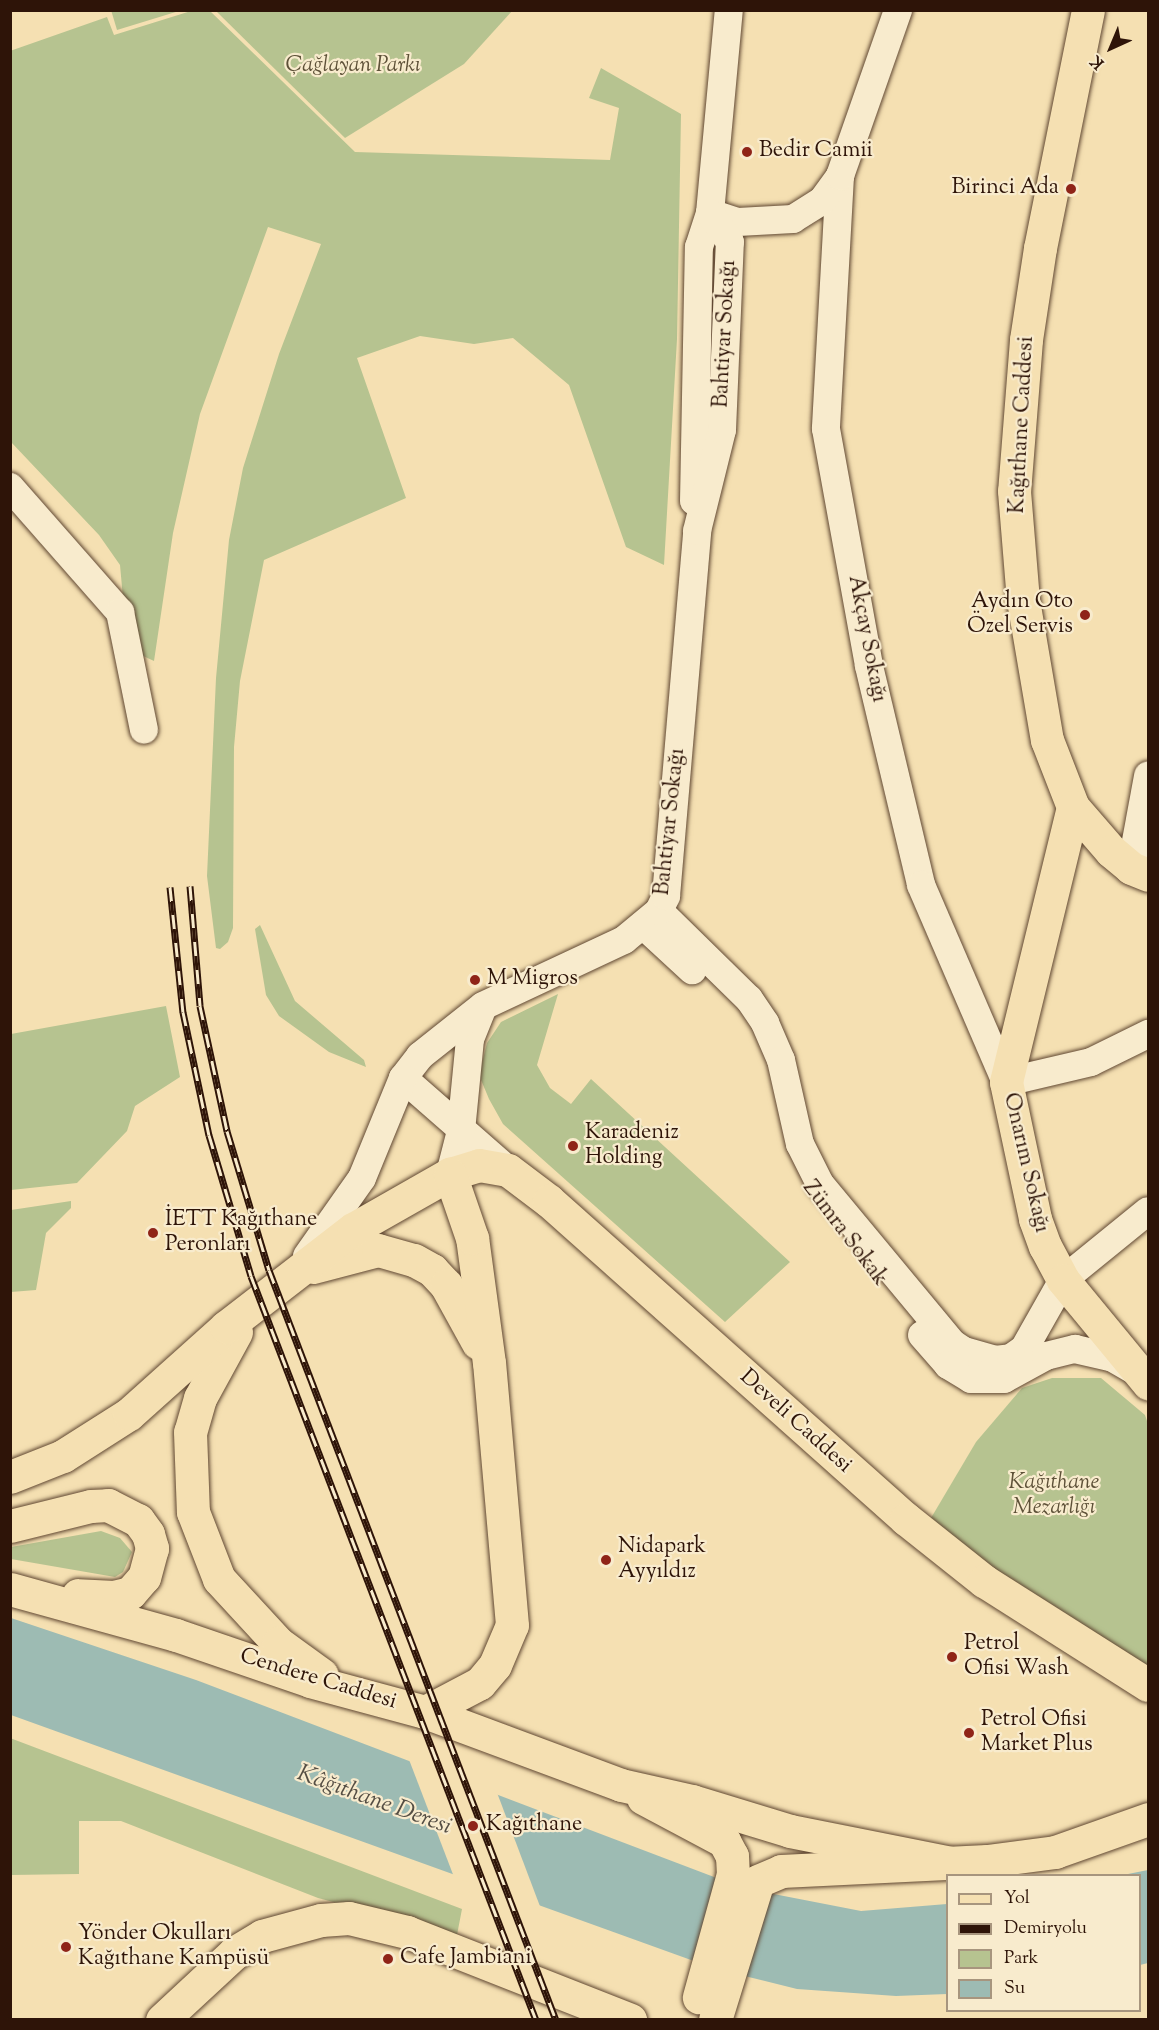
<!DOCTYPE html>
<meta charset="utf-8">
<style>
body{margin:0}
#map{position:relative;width:1159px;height:2030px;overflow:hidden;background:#f5e0b2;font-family:"Sorts Mill Goudy",serif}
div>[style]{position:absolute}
.green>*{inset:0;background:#b6c390}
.water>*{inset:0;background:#9dbbb3}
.pier>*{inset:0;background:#f5e0b2}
.roads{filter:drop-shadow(0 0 2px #604732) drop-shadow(0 0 2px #604732)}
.minor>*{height:28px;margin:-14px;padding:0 14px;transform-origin:14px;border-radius:14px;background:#f8ebcd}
.major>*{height:33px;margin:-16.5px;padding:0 16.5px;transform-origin:16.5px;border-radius:16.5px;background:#f5e0b2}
.rail>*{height:7px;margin-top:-3.5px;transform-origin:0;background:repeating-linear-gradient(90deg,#f8ebcd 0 14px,#2e1408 0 28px);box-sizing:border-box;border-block:2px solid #2e1408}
.dots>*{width:16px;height:16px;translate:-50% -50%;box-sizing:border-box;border:3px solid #f8ebcd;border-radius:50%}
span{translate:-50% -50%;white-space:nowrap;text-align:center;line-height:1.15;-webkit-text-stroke:4.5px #f8ebcd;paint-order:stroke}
.park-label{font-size:22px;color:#5e5138;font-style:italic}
.poi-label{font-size:22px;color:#2e1408}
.left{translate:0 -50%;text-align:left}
.right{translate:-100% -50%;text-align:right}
.street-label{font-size:22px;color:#2e1408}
.water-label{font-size:24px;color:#554e44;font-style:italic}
.frame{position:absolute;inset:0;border:12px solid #2e1408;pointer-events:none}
.legend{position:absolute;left:946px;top:1874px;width:195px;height:138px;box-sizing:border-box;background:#f8ebcd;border:2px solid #a7957e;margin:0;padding:8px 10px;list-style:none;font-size:18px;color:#2e1408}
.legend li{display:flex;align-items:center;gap:12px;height:30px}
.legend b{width:30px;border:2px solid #a7957e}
.north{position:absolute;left:1081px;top:18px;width:60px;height:60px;-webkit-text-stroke:4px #f8ebcd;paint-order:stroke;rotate:224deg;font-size:16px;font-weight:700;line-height:24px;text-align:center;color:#2e1408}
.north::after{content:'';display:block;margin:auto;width:21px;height:27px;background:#2e1408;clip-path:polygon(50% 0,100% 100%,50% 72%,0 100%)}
</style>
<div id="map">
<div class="green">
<div style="clip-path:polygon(111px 10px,179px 10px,179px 11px,117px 30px)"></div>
<div style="clip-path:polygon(191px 11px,210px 11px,355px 152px,610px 160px,619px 108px,589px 98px,601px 68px,681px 114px,677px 339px,664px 565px,626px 547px,569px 385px,513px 338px,474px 344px,420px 336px,357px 358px,406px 498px,264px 560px,240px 681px,234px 747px,233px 928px,228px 942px,220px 949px,216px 948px,207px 876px,216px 678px,229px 540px,243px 468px,279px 354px,321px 244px,268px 227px,200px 414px,173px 533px,154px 661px,141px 655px,123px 598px,120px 565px,99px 535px,11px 442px,10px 51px,107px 17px,114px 35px)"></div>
<div style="clip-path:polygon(216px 11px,512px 11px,464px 64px,345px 138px)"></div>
<div style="clip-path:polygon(260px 925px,295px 1001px,364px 1060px,366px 1067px,329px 1052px,279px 1016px,266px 995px,255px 929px)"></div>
<div style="clip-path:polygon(558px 994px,537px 1065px,550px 1088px,571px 1104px,591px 1079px,790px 1262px,725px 1322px,503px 1124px,489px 1099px,479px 1075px,487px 1043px,501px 1022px)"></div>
<div style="clip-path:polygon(166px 1006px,180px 1077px,135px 1106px,127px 1131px,77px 1183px,11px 1190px,11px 1034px)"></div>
<div style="clip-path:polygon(71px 1201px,71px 1208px,46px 1233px,36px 1290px,11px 1292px,11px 1210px)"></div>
<div style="clip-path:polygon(1052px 1378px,1101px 1378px,1145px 1415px,1148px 1424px,1148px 1666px,1000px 1574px,931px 1518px,976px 1442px,1022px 1388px)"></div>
<div style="clip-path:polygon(101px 1531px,120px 1538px,132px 1552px,123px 1572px,115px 1577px,11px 1559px,11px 1547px)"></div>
<div style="clip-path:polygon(10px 1738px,462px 1909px,457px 1935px,318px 1898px,121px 1821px,79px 1821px,79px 1874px,11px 1875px)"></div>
</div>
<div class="water">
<div style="clip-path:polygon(11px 1618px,196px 1680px,743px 1888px,861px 1911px,947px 1904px,947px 1994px,896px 1996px,797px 1989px,716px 1969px,11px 1715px)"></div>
<div style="clip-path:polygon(1148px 1870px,1148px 1963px,1140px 1965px,1140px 1876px,1123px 1875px)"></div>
</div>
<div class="pier">
<div style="clip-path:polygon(408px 1757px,496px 1790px,541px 1909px,454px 1877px)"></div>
</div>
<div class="roads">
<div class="minor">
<div style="left:840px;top:176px;width:253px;rotate:93.2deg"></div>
<div style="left:826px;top:429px;width:241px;rotate:79.7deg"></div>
<div style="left:869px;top:666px;width:225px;rotate:76.6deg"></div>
<div style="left:921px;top:885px;width:215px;rotate:66.7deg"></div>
<div style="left:1006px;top:1082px;width:87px;rotate:-13.2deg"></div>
<div style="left:1091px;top:1062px;width:64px;rotate:-26.2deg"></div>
<div style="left:710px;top:213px;width:29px;rotate:18deg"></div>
<div style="left:738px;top:222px;width:55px;rotate:-3.1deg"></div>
<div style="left:793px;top:219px;width:34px;rotate:-32deg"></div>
<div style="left:822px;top:201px;width:31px;rotate:-54deg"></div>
<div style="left:840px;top:176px;width:176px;rotate:-70.7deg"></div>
<div style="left:10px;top:487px;width:167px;rotate:48.7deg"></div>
<div style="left:120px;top:612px;width:120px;rotate:78.5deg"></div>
<div style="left:694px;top:501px;width:254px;rotate:-88.9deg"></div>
<div style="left:699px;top:247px;width:36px;rotate:-72deg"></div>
<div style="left:710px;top:213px;width:204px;rotate:-84.7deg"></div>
<div style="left:1131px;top:868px;width:94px;rotate:-79.5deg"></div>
<div style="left:659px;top:911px;width:126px;rotate:44.4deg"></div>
<div style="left:749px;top:999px;width:29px;rotate:56deg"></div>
<div style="left:765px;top:1023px;width:40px;rotate:66.6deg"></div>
<div style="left:781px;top:1060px;width:86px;rotate:77.3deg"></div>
<div style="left:800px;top:1144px;width:45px;rotate:63.4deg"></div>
<div style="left:820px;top:1184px;width:207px;rotate:50.3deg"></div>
<div style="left:952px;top:1343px;width:14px;rotate:34deg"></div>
<div style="left:964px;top:1351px;width:32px;rotate:16deg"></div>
<div style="left:995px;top:1360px;width:16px;rotate:-7deg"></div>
<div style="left:1011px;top:1358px;width:16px;rotate:-35deg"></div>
<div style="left:1024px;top:1349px;width:79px;rotate:-60.5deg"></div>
<div style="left:1063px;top:1280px;width:109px;rotate:-39.1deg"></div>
<div style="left:643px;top:925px;width:67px;rotate:42.6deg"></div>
<div style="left:403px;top:1078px;width:140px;rotate:41.2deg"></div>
<div style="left:450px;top:1174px;width:44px;rotate:-75.7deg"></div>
<div style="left:461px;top:1131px;width:92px;rotate:-84.4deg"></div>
<div style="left:470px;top:1039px;width:35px;rotate:-68deg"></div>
<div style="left:307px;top:1256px;width:95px;rotate:-54.8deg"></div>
<div style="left:362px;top:1178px;width:108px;rotate:-67.7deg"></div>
<div style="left:403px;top:1078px;width:28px;rotate:-52deg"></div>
<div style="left:420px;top:1056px;width:80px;rotate:-38.4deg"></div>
<div style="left:483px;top:1006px;width:156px;rotate:-25.1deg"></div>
<div style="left:624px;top:940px;width:45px;rotate:-39.6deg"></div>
<div style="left:659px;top:911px;width:17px;rotate:-65deg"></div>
<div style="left:666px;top:896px;width:366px;rotate:-85.1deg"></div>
<div style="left:697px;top:531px;width:104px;rotate:-76.1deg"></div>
<div style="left:722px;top:430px;width:188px;rotate:-87.6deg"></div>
<div style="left:730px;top:242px;width:35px;rotate:-125deg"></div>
<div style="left:922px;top:1335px;width:40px;rotate:49deg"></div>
<div style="left:948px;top:1365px;width:27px;rotate:31deg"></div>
<div style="left:971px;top:1379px;width:33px"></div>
<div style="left:1004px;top:1379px;width:48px;rotate:-28.7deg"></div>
<div style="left:1046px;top:1356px;width:30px;rotate:-14deg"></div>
<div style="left:1075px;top:1349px;width:37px;rotate:13deg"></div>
<div style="left:1111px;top:1357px;width:30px;rotate:30deg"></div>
</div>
<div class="major">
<div style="left:1088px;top:10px;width:243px;rotate:101.4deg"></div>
<div style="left:1040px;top:248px;width:93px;rotate:98.7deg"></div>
<div style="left:1026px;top:340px;width:151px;rotate:94.5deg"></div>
<div style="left:1014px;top:491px;width:109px;rotate:85.3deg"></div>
<div style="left:1023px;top:600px;width:142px;rotate:80.3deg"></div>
<div style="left:1047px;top:740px;width:72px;rotate:68.8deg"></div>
<div style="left:1073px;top:807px;width:58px;rotate:49.2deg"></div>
<div style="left:1111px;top:851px;width:26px;rotate:40deg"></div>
<div style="left:1131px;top:868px;width:18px;rotate:22deg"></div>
<div style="left:1073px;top:807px;width:283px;rotate:103.7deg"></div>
<div style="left:1006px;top:1082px;width:140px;rotate:78deg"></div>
<div style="left:1035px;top:1219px;width:29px;rotate:70deg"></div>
<div style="left:1045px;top:1246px;width:38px;rotate:62deg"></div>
<div style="left:1063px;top:1280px;width:134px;rotate:50.5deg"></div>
<div style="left:313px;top:1267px;width:67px;rotate:-14.7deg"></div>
<div style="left:378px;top:1250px;width:37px;rotate:16deg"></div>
<div style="left:414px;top:1260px;width:21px;rotate:29deg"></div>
<div style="left:432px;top:1270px;width:21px;rotate:47deg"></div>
<div style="left:446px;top:1285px;width:66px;rotate:61.1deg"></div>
<div style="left:236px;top:1332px;width:75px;rotate:118.6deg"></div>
<div style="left:200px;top:1398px;width:35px;rotate:106deg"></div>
<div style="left:190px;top:1432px;width:80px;rotate:87.9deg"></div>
<div style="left:193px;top:1512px;width:72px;rotate:68.8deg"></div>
<div style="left:219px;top:1579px;width:87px;rotate:47.3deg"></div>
<div style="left:278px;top:1643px;width:54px;rotate:36deg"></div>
<div style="left:10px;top:1477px;width:57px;rotate:-21.6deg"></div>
<div style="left:63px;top:1456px;width:78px;rotate:-32.5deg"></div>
<div style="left:129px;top:1414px;width:130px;rotate:-41.9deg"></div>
<div style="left:226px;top:1327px;width:160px;rotate:-37.7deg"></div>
<div style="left:353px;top:1229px;width:112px;rotate:-29.6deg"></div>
<div style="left:450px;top:1174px;width:30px;rotate:-17deg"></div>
<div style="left:479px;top:1165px;width:29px;rotate:10deg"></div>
<div style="left:508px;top:1170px;width:51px;rotate:37.1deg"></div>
<div style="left:549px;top:1201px;width:478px;rotate:41.7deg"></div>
<div style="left:906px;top:1519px;width:100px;rotate:38.5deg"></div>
<div style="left:984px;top:1581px;width:194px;rotate:32.4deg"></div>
<div style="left:10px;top:1526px;width:83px;rotate:-13.9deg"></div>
<div style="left:91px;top:1506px;width:17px;rotate:-3deg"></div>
<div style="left:108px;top:1505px;width:34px;rotate:27deg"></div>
<div style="left:138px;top:1520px;width:17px;rotate:54deg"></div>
<div style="left:148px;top:1534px;width:15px;rotate:74deg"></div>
<div style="left:152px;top:1548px;width:30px;rotate:105deg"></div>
<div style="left:144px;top:1577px;width:21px;rotate:131deg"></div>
<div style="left:130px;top:1593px;width:16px;rotate:166deg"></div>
<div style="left:114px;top:1597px;width:36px;rotate:-177deg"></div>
<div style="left:10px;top:1589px;width:172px;rotate:15.5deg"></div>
<div style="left:176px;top:1635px;width:142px;rotate:18.9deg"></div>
<div style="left:310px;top:1681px;width:119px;rotate:15.1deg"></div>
<div style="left:425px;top:1712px;width:209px;rotate:20.4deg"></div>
<div style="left:621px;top:1785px;width:73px;rotate:12.7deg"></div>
<div style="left:692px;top:1801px;width:102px;rotate:17deg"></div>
<div style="left:790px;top:1831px;width:164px;rotate:11.2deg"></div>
<div style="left:425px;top:1712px;width:62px;rotate:-27.8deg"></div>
<div style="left:480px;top:1683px;width:23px;rotate:-50deg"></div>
<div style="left:495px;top:1665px;width:43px;rotate:-67deg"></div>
<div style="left:512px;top:1625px;width:263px;rotate:-95deg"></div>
<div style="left:489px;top:1363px;width:126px;rotate:-97.7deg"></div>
<div style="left:472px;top:1238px;width:68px;rotate:-109deg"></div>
<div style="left:643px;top:1798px;width:92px;rotate:28deg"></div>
<div style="left:724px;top:1841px;width:17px;rotate:62deg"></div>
<div style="left:732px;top:1856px;width:18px;rotate:87deg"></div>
<div style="left:733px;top:1874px;width:128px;rotate:105.5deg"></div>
<div style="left:162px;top:2020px;width:98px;rotate:-42.9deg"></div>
<div style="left:234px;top:1953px;width:33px;rotate:-31deg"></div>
<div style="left:262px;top:1936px;width:61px;rotate:-15.2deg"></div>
<div style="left:321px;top:1920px;width:28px;rotate:-4deg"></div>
<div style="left:349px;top:1918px;width:60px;rotate:13.6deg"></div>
<div style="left:407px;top:1932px;width:240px;rotate:21.5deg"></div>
<div style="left:715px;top:2020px;width:145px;rotate:-72.8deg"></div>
<div style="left:758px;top:1881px;width:25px;rotate:-23deg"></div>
<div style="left:781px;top:1871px;width:206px;rotate:-2.8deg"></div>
<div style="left:987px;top:1861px;width:69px;rotate:-7.5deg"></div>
<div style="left:1055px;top:1852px;width:99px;rotate:-19.5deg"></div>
</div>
</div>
<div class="rail">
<div style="left:190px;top:886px;width:120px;rotate:85.2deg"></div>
<div style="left:200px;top:1006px;width:128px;rotate:77.8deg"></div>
<div style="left:227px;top:1131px;width:145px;rotate:73.2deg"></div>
<div style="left:269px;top:1270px;width:803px;rotate:69.06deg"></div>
<div style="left:170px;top:887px;width:126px;rotate:84.1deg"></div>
<div style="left:183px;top:1012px;width:126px;rotate:78.1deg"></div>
<div style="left:209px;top:1135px;width:147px;rotate:73.4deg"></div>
<div style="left:251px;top:1276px;width:797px;rotate:69.04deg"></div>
</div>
<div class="dots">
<div style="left:747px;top:152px;background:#8f2418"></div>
<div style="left:1071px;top:189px;background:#8f2418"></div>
<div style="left:1085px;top:615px;background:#8f2418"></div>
<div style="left:475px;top:980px;background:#8f2418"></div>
<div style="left:573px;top:1146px;background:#8f2418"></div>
<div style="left:153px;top:1233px;background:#8f2418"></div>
<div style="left:606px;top:1560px;background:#8f2418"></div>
<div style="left:952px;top:1657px;background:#8f2418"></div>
<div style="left:969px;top:1733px;background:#8f2418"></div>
<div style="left:473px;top:1826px;background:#8f2418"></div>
<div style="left:66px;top:1947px;background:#8f2418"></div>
<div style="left:388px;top:1959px;background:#8f2418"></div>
</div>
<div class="park-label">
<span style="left:353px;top:67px">Çağlayan Parkı</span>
<span style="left:1054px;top:1496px">Kağıthane<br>Mezarlığı</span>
</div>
<div class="poi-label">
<span class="left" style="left:759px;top:152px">Bedir Camii</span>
<span class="right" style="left:1059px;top:189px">Birinci Ada</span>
<span class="right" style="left:1073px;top:615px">Aydın Oto<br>Özel Servis</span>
<span class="left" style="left:487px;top:980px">M Migros</span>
<span class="left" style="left:585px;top:1146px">Karadeniz<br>Holding</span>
<span class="left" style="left:165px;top:1233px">İETT Kağıthane<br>Peronları</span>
<span class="left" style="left:618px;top:1560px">Nidapark<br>Ayyıldız</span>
<span class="left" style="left:964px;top:1657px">Petrol<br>Ofisi Wash</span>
<span class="left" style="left:981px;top:1733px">Petrol Ofisi<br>Market Plus</span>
<span class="left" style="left:486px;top:1826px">Kağıthane</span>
<span class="left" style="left:78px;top:1947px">Yönder Okulları<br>Kağıthane Kampüsü</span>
<span class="left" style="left:400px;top:1959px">Cafe Jambiani</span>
</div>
<div class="street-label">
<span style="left:726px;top:334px;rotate:-87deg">Bahtiyar Sokağı</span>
<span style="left:1023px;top:425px;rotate:-87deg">Kağıthane Caddesi</span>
<span style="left:866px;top:639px;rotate:79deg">Akçay Sokağı</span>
<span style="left:671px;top:822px;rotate:-84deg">Bahtiyar Sokağı</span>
<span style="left:1025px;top:1163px;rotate:77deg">Onarım Sokağı</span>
<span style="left:844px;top:1234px;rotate:53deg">Zümra Sokak</span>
<span style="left:795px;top:1422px;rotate:42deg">Develi Caddesi</span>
<span style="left:318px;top:1680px;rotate:17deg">Cendere Caddesi</span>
</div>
<div class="water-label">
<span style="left:374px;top:1801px;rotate:20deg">Kâğıthane Deresi</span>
</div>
<div class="frame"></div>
<ul class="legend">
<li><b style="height:8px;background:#f5e0b2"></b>Yol</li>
<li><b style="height:8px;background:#2e1408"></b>Demiryolu</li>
<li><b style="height:16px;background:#b6c390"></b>Park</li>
<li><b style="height:16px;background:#9dbbb3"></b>Su</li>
</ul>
<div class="north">K</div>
</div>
